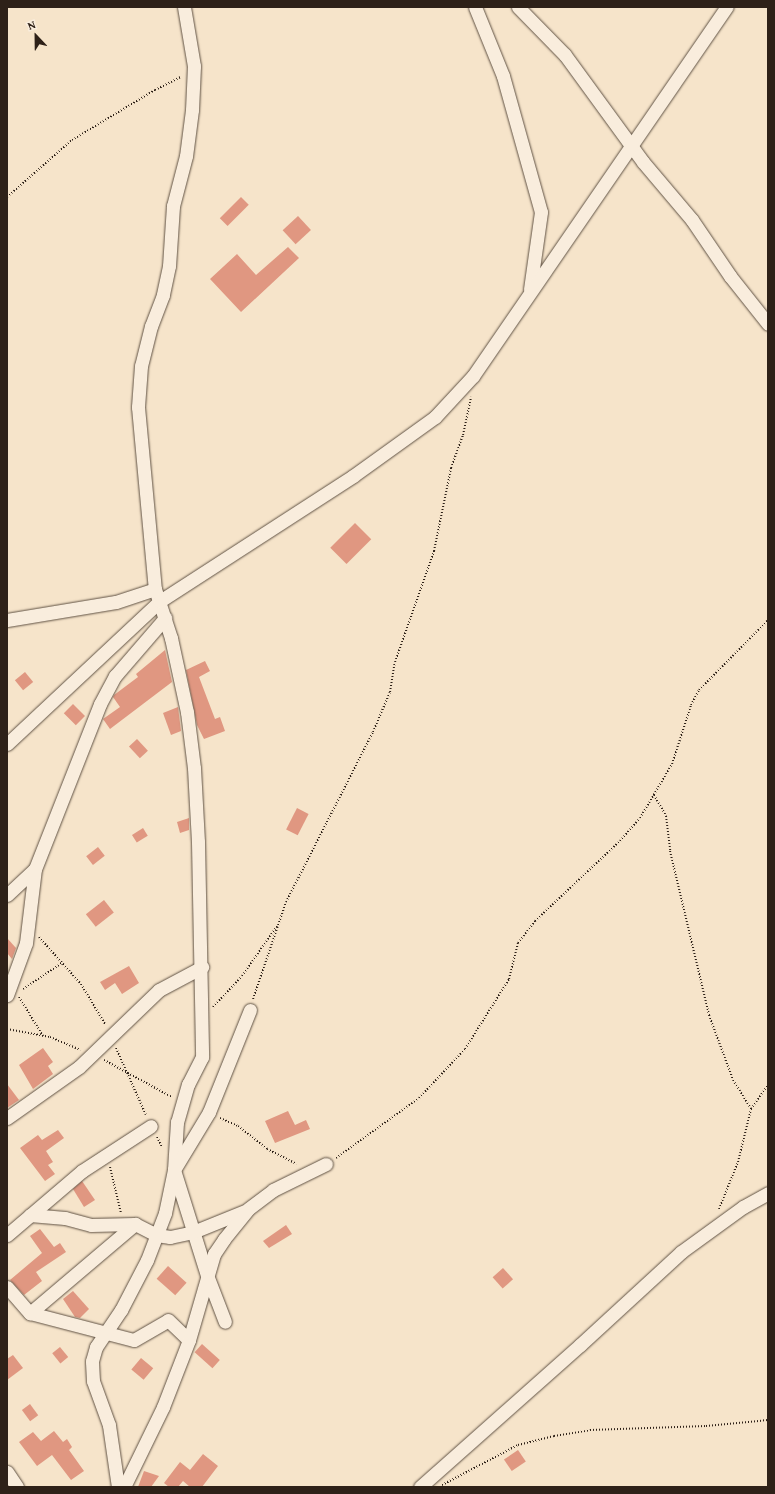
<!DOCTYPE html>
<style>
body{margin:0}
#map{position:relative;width:775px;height:1494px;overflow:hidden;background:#f6e4ca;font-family:"Gentium Book Plus",serif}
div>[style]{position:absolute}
.building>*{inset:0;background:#e09781;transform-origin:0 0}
.path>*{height:2px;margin-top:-1px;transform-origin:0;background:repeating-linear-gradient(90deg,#2e2118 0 1px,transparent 0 3px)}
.roads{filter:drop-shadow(0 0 1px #605244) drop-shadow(0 0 1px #605244)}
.minor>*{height:13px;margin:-6.5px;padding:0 6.5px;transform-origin:6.5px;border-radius:6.5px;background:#f9eddd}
span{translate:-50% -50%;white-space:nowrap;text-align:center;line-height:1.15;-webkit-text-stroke:3px #f9eddd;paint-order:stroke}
.frame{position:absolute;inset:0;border:8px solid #2e2118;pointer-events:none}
.north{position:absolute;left:16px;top:16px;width:40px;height:40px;-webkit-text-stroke:3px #f9eddd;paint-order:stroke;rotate:338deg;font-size:11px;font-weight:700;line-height:16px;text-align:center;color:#2e2118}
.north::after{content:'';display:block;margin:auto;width:14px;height:18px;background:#2e2118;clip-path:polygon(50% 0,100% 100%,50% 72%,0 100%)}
</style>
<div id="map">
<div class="building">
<div style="left:241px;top:197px;width:11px;height:30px;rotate:45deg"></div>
<div style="left:298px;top:216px;width:19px;height:21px;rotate:47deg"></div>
<div style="clip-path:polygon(288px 247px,299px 258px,241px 312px,210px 279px,237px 254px,256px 275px)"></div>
<div style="left:355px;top:523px;width:23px;height:35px;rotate:45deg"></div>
<div style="clip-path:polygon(165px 650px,172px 682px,110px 729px,103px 719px,120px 707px,113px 697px,114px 695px,138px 677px,136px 674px)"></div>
<div style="clip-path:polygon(205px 661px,210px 671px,199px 677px,215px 719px,220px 717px,225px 731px,204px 739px,197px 725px,186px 670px)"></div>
<div style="left:25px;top:672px;width:13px;height:13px;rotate:51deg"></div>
<div style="left:73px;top:704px;width:17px;height:13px;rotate:45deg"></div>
<div style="clip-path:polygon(178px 707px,181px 731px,171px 735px,163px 713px)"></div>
<div style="left:137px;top:739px;width:16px;height:11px;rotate:47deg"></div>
<div style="left:297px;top:808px;width:13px;height:24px;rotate:27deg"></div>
<div style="clip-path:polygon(189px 818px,189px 830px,180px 833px,177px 822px)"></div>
<div style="left:143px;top:828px;width:9px;height:13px;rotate:58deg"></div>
<div style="left:98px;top:847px;width:11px;height:15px;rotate:52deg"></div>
<div style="left:104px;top:900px;width:16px;height:23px;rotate:52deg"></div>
<div style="clip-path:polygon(7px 938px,16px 948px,12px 959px,7px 953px)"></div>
<div style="clip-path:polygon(129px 966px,139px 983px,122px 994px,115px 983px,105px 990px,100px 982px)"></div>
<div style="clip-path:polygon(43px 1048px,53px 1062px,48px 1066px,53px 1074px,33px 1089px,19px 1065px)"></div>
<div style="clip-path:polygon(7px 1084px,19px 1100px,7px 1108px)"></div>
<div style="clip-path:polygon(288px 1111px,295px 1125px,306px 1120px,310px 1129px,275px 1143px,265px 1121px)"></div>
<div style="clip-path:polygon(58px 1130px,64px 1138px,46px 1151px,53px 1162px,48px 1165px,55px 1174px,45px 1181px,20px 1148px,38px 1135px,42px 1140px)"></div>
<div style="clip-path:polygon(82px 1181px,95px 1200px,84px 1207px,73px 1189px)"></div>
<div style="clip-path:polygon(286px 1225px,292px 1234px,269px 1248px,263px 1241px)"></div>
<div style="clip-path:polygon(40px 1229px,54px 1247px,60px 1243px,66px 1252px,36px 1272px,42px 1281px,24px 1295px,10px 1280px,42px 1253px,30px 1236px)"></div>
<div style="left:168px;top:1266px;width:25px;height:17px;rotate:42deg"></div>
<div style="left:503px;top:1268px;width:15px;height:14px;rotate:48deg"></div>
<div style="clip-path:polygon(73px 1291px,89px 1309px,80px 1318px,75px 1317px,63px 1299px)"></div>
<div style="left:202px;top:1344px;width:24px;height:11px;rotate:42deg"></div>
<div style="left:60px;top:1347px;width:13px;height:10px;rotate:51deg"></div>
<div style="clip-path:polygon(13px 1355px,23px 1368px,7px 1380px,7px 1359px)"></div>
<div style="left:141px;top:1358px;width:16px;height:15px;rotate:40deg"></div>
<div style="left:30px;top:1404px;width:14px;height:10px;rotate:54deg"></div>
<div style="clip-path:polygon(54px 1431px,63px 1442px,67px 1439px,72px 1447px,69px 1450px,84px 1471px,71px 1480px,52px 1455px,37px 1466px,19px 1442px,33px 1432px,41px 1441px)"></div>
<div style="left:518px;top:1450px;width:14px;height:17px;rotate:56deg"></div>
<div style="clip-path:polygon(203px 1454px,218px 1466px,202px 1487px,190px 1487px,183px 1481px,178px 1487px,169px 1487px,164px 1483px,180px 1462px,190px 1470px)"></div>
<div style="clip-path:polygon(144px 1471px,159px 1476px,151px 1487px,138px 1487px)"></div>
</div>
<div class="path">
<div style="left:7px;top:197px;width:86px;rotate:-41.2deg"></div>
<div style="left:72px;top:140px;width:97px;rotate:-31.1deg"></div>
<div style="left:155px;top:90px;width:29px;rotate:-27deg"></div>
<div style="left:654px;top:795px;width:24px;rotate:60deg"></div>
<div style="left:666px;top:816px;width:35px;rotate:83deg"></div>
<div style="left:670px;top:851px;width:169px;rotate:76.6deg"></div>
<div style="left:709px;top:1015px;width:69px;rotate:69.7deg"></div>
<div style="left:733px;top:1080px;width:34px;rotate:58deg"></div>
<div style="left:39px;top:937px;width:63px;rotate:48.2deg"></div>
<div style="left:81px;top:984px;width:47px;rotate:59deg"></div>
<div style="left:23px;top:989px;width:47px;rotate:-33.7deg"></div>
<div style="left:19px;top:997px;width:46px;rotate:58.4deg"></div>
<div style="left:253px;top:999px;width:102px;rotate:-71.2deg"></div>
<div style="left:286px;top:902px;width:191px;rotate:-62.9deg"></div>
<div style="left:373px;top:732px;width:43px;rotate:-67deg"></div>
<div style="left:390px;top:692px;width:30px;rotate:-81deg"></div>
<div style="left:395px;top:662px;width:118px;rotate:-70.6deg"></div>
<div style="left:434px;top:551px;width:85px;rotate:-78.4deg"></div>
<div style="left:451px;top:468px;width:35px;rotate:-70deg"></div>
<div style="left:463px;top:435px;width:39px;rotate:-78deg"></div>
<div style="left:213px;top:1007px;width:42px;rotate:-46.9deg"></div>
<div style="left:242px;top:976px;width:61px;rotate:-55deg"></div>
<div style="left:7px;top:1029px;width:44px;rotate:10.5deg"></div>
<div style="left:50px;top:1037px;width:33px;rotate:23deg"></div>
<div style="left:116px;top:1048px;width:73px;rotate:65.9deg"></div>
<div style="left:104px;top:1060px;width:77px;rotate:28.6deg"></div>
<div style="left:220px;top:1118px;width:20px;rotate:24deg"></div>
<div style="left:238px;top:1126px;width:37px;rotate:38deg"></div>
<div style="left:267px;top:1149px;width:33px;rotate:27deg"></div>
<div style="left:157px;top:1137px;width:11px;rotate:63deg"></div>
<div style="left:336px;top:1158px;width:102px;rotate:-35.9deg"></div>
<div style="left:419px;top:1098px;width:67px;rotate:-46.8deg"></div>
<div style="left:465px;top:1049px;width:83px;rotate:-57.8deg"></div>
<div style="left:509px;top:979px;width:37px;rotate:-76deg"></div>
<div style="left:518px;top:943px;width:28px;rotate:-52deg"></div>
<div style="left:535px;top:921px;width:117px;rotate:-43.3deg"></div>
<div style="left:620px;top:841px;width:30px;rotate:-49deg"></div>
<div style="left:640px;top:818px;width:63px;rotate:-59.3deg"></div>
<div style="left:672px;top:764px;width:62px;rotate:-72.1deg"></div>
<div style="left:691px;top:705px;width:17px;rotate:-62deg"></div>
<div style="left:699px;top:690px;width:98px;rotate:-45.4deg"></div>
<div style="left:110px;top:1167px;width:47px;rotate:76.6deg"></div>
<div style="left:719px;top:1209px;width:51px;rotate:-68deg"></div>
<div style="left:738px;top:1162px;width:55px;rotate:-76.2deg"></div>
<div style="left:751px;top:1109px;width:29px;rotate:-55deg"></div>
<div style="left:442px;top:1485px;width:86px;rotate:-27.8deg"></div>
<div style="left:518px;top:1445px;width:37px;rotate:-14deg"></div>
<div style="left:554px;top:1436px;width:36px;rotate:-9deg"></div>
<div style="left:590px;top:1430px;width:116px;rotate:-2deg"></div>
<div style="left:706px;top:1426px;width:62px;rotate:-5.5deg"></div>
</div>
<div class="roads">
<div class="minor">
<div style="left:184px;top:7px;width:60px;rotate:80.4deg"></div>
<div style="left:194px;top:66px;width:44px;rotate:92.6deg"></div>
<div style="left:192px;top:110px;width:46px;rotate:97.4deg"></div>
<div style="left:186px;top:156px;width:52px;rotate:104.6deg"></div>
<div style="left:173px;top:206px;width:60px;rotate:93.8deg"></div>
<div style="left:169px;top:266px;width:30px;rotate:102deg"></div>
<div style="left:163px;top:295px;width:33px;rotate:111deg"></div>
<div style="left:151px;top:326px;width:41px;rotate:104deg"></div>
<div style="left:141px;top:366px;width:41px;rotate:94.2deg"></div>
<div style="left:138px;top:407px;width:183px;rotate:84.7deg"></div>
<div style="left:155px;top:589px;width:52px;rotate:71.9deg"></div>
<div style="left:171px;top:638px;width:76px;rotate:77.8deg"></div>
<div style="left:187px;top:712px;width:56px;rotate:82.9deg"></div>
<div style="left:194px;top:768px;width:74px;rotate:86.9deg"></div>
<div style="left:198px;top:842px;width:215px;rotate:88.9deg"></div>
<div style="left:202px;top:1057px;width:30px;rotate:117deg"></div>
<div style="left:188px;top:1084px;width:40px;rotate:106deg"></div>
<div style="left:177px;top:1122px;width:48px;rotate:93.6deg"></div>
<div style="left:174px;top:1170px;width:110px;rotate:72.6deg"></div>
<div style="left:207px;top:1275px;width:50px;rotate:69deg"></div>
<div style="left:475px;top:7px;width:74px;rotate:67.9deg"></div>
<div style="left:503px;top:76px;width:141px;rotate:74.4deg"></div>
<div style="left:541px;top:212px;width:78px;rotate:98.1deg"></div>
<div style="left:518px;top:7px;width:67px;rotate:45.6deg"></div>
<div style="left:565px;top:55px;width:132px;rotate:53.9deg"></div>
<div style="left:643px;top:162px;width:76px;rotate:49.8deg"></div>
<div style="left:692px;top:220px;width:68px;rotate:55.8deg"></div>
<div style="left:730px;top:276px;width:61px;rotate:51.6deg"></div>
<div style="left:7px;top:620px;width:110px;rotate:-9.4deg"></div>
<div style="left:116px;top:602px;width:41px;rotate:-18.4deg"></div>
<div style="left:7px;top:744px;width:209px;rotate:-43.1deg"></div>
<div style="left:160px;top:601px;width:230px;rotate:-32.9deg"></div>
<div style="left:353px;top:476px;width:101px;rotate:-35.7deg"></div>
<div style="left:435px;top:417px;width:56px;rotate:-47.2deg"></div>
<div style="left:473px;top:376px;width:448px;rotate:-55.5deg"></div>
<div style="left:7px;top:895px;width:38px;rotate:-43deg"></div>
<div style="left:35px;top:869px;width:177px;rotate:-68.5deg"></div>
<div style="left:100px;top:704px;width:32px;rotate:-62deg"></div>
<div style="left:115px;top:676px;width:77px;rotate:-49.2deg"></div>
<div style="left:7px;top:995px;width:55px;rotate:-69.9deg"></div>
<div style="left:26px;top:943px;width:75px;rotate:-83.1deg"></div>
<div style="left:7px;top:1118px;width:88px;rotate:-35.3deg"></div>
<div style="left:79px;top:1067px;width:111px;rotate:-43.9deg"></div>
<div style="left:159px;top:990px;width:49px;rotate:-28.1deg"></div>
<div style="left:30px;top:1215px;width:35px;rotate:5deg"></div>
<div style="left:65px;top:1218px;width:27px;rotate:15deg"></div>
<div style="left:91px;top:1225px;width:44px;rotate:-1.3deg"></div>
<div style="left:135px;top:1224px;width:25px;rotate:27deg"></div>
<div style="left:157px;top:1235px;width:13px;rotate:9deg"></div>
<div style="left:170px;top:1237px;width:24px;rotate:-12deg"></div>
<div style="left:193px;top:1232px;width:56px;rotate:-22deg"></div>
<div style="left:7px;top:1235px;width:99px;rotate:-40.5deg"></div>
<div style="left:82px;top:1171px;width:82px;rotate:-33.1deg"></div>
<div style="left:7px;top:1287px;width:35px;rotate:49deg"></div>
<div style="left:30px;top:1313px;width:107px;rotate:14.6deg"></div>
<div style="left:134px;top:1340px;width:39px;rotate:-30deg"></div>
<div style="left:168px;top:1320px;width:29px;rotate:44deg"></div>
<div style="left:30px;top:1313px;width:138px;rotate:-40.3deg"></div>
<div style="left:7px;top:1472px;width:18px;rotate:56deg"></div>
<div style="left:118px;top:1487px;width:63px;rotate:-98.3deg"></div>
<div style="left:109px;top:1425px;width:47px;rotate:-110deg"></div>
<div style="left:93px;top:1381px;width:20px;rotate:-93deg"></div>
<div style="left:92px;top:1361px;width:15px;rotate:-74deg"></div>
<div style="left:96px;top:1347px;width:45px;rotate:-56deg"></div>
<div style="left:121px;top:1310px;width:56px;rotate:-62.5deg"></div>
<div style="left:147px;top:1260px;width:50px;rotate:-69deg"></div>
<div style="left:165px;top:1213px;width:44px;rotate:-78.2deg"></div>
<div style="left:174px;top:1170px;width:68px;rotate:-58.9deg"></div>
<div style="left:209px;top:1112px;width:110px;rotate:-68.1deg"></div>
<div style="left:124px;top:1487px;width:89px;rotate:-64deg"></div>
<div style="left:163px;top:1407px;width:72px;rotate:-68.8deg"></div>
<div style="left:189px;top:1340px;width:90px;rotate:-73.8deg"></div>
<div style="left:214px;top:1254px;width:18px;rotate:-56deg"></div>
<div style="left:224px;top:1239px;width:38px;rotate:-51deg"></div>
<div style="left:248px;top:1209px;width:31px;rotate:-37deg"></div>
<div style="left:273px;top:1190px;width:59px;rotate:-26.1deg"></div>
<div style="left:420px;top:1487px;width:214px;rotate:-41.6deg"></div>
<div style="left:580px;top:1345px;width:137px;rotate:-42.6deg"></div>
<div style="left:681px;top:1252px;width:77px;rotate:-36deg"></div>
<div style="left:743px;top:1207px;width:29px;rotate:-29deg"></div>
</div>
</div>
<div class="frame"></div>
<div class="north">N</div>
</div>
